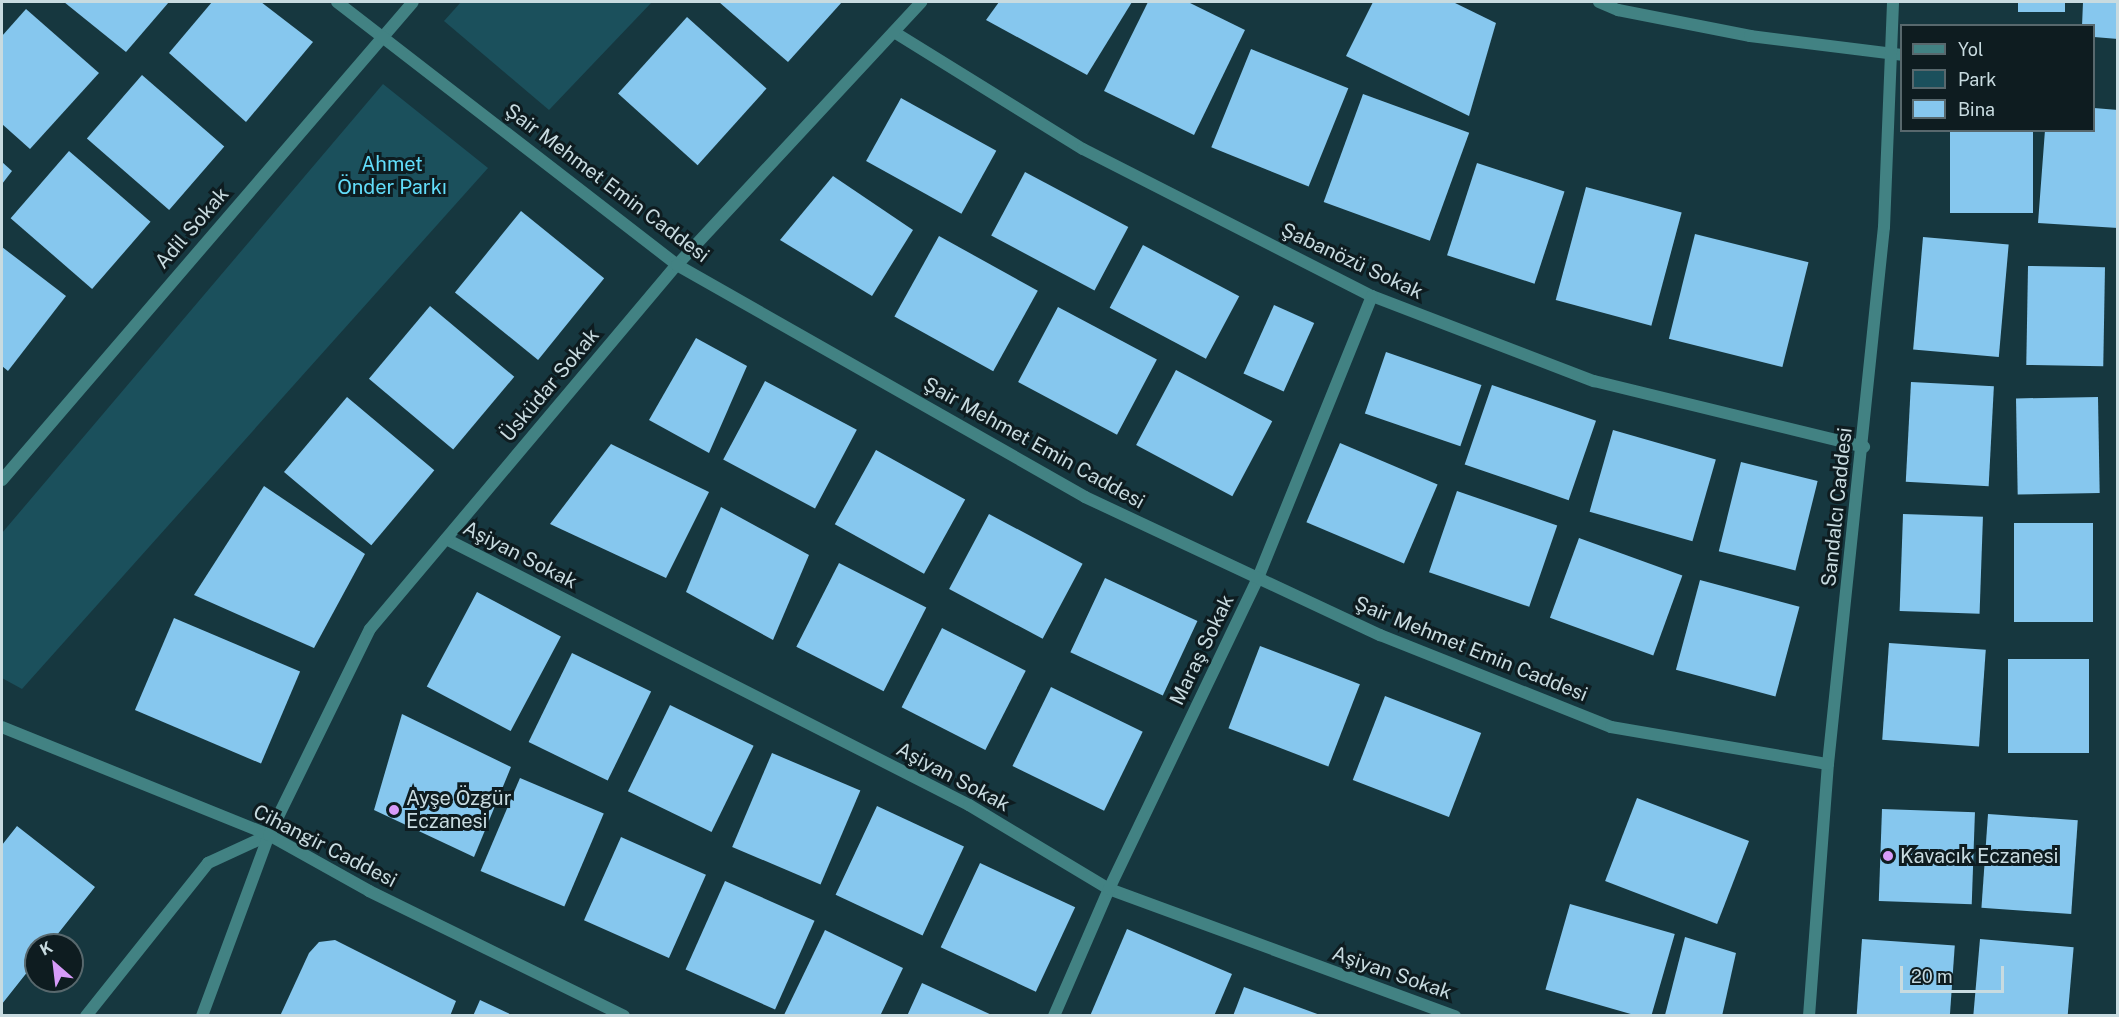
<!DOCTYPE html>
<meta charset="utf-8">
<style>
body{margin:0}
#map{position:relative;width:2119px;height:1017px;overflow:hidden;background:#16373f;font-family:"Public Sans",sans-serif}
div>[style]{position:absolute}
.green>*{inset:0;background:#1b505c}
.building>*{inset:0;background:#86c7ee;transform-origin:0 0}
.minor>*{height:12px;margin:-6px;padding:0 6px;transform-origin:6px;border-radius:6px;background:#428283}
.tertiary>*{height:12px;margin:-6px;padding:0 6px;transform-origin:6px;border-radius:6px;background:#428283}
.dots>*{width:16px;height:16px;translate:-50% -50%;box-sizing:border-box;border:3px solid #0e1c20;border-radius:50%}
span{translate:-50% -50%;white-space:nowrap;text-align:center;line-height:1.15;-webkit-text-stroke:6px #0e1c20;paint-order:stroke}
.park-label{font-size:20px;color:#62ddfa}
.street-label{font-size:20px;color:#c8dbe0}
.poi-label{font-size:20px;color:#c8dbe0}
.left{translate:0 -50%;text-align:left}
.frame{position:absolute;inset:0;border:3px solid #c8dbe0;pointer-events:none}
.legend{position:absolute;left:1900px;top:24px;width:195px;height:108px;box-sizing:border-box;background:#0e1c20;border:2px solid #58686d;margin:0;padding:8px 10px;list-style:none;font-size:18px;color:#c8dbe0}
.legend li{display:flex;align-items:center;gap:12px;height:30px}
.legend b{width:30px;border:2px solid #58686d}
.north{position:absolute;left:24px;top:933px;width:60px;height:60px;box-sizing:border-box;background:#0e1c20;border:2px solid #58686d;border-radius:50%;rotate:332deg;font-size:16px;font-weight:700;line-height:24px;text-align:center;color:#c8dbe0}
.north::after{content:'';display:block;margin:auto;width:21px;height:27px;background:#d79bf9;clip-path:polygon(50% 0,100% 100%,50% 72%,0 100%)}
.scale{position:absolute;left:1900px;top:966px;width:104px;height:27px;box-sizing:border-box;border:3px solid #c8dbe0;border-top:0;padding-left:8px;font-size:18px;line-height:21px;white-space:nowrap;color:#c8dbe0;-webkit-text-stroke:4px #0e1c20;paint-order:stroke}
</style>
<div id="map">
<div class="green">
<div style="clip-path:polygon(461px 2px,652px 2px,549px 110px,444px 21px)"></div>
<div style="clip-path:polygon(383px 84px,488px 168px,22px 689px,2px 678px,2px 533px)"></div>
</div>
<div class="building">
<div style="clip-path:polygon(64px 2px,169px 2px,126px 52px)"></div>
<div style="clip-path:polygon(212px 2px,261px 2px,313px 42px,246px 122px,169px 53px)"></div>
<div style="clip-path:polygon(719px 2px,842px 2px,788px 62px)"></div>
<div style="clip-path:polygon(999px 2px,1132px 2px,1087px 75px,986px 20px)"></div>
<div style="clip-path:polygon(1148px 2px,1188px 2px,1245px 30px,1194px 135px,1104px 91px)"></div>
<div style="clip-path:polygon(1373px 2px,1453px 2px,1496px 23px,1469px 116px,1346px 56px)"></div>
<div style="left:2018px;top:2px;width:47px;height:10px"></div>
<div style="clip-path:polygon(2083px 2px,2118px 2px,2118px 39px,2094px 37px,2094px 26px,2082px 26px)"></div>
<div style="clip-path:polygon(26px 9px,99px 73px,30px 149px,2px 124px,2px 36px)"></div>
<div style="left:687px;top:17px;width:107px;height:103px;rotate:42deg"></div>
<div style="left:1251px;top:49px;width:105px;height:106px;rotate:22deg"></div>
<div style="left:142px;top:75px;width:109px;height:84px;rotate:41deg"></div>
<div style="left:1363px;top:94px;width:113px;height:115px;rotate:20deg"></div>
<div style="left:901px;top:98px;width:109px;height:72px;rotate:29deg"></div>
<div style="clip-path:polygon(2094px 108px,2118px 110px,2118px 228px,2038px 223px,2045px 130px,2094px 130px)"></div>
<div style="left:1950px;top:130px;width:83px;height:83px"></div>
<div style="left:69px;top:151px;width:108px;height:89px;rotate:41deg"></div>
<div style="clip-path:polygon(2px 162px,12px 171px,2px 184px)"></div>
<div style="left:1477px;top:163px;width:92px;height:97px;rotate:18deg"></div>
<div style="left:1025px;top:172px;width:117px;height:72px;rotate:28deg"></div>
<div style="clip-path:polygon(833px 176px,913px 230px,872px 296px,780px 240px)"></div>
<div style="left:1586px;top:187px;width:99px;height:117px;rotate:15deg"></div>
<div style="left:521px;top:211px;width:107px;height:105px;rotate:39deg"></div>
<div style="left:1695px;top:234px;width:117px;height:108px;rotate:14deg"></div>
<div style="left:939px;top:236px;width:113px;height:92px;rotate:29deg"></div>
<div style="left:1923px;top:237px;width:86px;height:113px;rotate:5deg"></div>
<div style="left:1143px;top:245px;width:109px;height:71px;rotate:28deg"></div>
<div style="clip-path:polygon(2px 247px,66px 296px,8px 371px,2px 366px)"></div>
<div style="left:2028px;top:266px;width:77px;height:99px;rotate:1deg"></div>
<div style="left:1274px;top:305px;width:44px;height:75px;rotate:24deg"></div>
<div style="left:430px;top:306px;width:110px;height:95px;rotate:40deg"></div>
<div style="left:1058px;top:307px;width:112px;height:85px;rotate:28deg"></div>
<div style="clip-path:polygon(696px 338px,747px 366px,709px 453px,649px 420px)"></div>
<div style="left:1386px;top:352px;width:101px;height:65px;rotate:19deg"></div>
<div style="left:1176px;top:370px;width:109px;height:85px;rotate:28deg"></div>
<div style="left:765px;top:381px;width:104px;height:89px;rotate:28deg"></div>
<div style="left:1911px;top:382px;width:83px;height:100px;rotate:3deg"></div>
<div style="left:1492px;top:385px;width:110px;height:84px;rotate:19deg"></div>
<div style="left:347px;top:397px;width:114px;height:98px;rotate:40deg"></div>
<div style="left:2098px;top:397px;width:96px;height:82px;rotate:89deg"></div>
<div style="left:1613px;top:430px;width:107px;height:85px;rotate:16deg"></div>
<div style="left:1340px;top:443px;width:106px;height:86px;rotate:23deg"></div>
<div style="clip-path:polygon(611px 444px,709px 492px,666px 578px,550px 524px)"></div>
<div style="left:876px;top:450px;width:102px;height:85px;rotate:29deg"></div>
<div style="left:1741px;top:462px;width:79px;height:92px;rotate:14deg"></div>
<div style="clip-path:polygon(264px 486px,365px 554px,314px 648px,194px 595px)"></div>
<div style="left:1457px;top:491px;width:106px;height:86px;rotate:19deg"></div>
<div style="clip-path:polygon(721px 507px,809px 555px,773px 640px,686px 592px)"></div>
<div style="left:989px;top:514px;width:106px;height:85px;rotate:28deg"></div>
<div style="left:1903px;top:514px;width:80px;height:97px;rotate:2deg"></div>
<div style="left:2093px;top:523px;width:99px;height:79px;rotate:90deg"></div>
<div style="left:1579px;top:538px;width:110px;height:85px;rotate:20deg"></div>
<div style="left:839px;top:563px;width:98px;height:94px;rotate:27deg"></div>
<div style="left:1105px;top:578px;width:102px;height:82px;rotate:25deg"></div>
<div style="left:1700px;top:580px;width:103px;height:93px;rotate:15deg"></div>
<div style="left:477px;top:592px;width:95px;height:107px;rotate:28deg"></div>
<div style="left:174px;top:618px;width:137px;height:100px;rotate:23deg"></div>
<div style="left:942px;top:628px;width:94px;height:89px;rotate:27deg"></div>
<div style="left:1889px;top:643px;width:97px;height:97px;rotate:4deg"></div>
<div style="left:1260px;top:646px;width:107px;height:88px;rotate:21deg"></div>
<div style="left:572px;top:653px;width:88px;height:99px;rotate:26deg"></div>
<div style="left:2008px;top:659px;width:81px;height:94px"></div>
<div style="left:1051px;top:687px;width:102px;height:88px;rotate:26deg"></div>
<div style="left:1385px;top:696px;width:103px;height:90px;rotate:21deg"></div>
<div style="left:670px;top:705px;width:93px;height:96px;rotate:26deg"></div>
<div style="clip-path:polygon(402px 714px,511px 767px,474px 857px,374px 810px)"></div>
<div style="left:772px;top:753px;width:96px;height:102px;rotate:23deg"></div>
<div style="left:520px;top:778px;width:91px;height:101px;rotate:23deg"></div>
<div style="left:1637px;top:798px;width:120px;height:89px;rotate:21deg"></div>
<div style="left:877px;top:806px;width:96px;height:98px;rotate:25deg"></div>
<div style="left:1882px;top:809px;width:93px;height:92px;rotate:2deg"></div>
<div style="left:1988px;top:814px;width:90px;height:94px;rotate:4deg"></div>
<div style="clip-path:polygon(17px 826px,95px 887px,49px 945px,36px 945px,36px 961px,2px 1004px,2px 845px)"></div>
<div style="left:621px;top:837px;width:93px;height:91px;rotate:24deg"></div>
<div style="left:980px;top:863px;width:105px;height:93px;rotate:25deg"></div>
<div style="left:725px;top:881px;width:98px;height:97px;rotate:24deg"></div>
<div style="left:1570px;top:904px;width:109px;height:89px;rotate:16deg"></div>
<div style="clip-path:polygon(1127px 929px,1232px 974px,1214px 1016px,1090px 1016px)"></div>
<div style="clip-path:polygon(825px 930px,903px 968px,880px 1016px,784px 1015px)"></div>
<div style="clip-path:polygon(1685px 937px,1736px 953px,1722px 1016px,1665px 1015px)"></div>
<div style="left:1862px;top:939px;width:93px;height:77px;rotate:4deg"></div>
<div style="left:1980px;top:939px;width:94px;height:77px;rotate:5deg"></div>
<div style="clip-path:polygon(335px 940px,456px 1001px,450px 1016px,280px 1016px,309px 953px,319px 942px)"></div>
<div style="clip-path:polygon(922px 983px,994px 1016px,907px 1016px)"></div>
<div style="clip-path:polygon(1244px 987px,1320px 1015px,1320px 1016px,1233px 1016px)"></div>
<div style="clip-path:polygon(480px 1000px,514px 1016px,473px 1016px)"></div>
</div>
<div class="minor">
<div style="left:1599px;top:2px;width:21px;rotate:23deg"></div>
<div style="left:1618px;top:10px;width:135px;rotate:11.1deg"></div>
<div style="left:1750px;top:36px;width:153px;rotate:7.1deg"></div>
<div style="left:894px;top:32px;width:222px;rotate:31.8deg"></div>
<div style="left:1083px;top:149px;width:324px;rotate:27deg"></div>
<div style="left:1372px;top:296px;width:238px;rotate:21deg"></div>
<div style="left:1594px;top:381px;width:278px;rotate:13.7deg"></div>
<div style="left:2px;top:480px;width:630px;rotate:-49.31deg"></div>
<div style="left:446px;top:539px;width:587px;rotate:26.96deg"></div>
<div style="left:969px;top:805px;width:163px;rotate:31deg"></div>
<div style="left:1109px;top:889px;width:369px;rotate:20.2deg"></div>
<div style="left:86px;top:1016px;width:196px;rotate:-51.4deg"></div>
<div style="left:208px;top:863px;width:67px;rotate:-24.7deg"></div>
<div style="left:202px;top:1016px;width:193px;rotate:-69.7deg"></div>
<div style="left:269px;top:835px;width:229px;rotate:-63.9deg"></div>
<div style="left:370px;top:629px;width:476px;rotate:-49.9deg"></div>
<div style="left:677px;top:265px;width:359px;rotate:-47.1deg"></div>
<div style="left:1054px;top:1016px;width:138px;rotate:-66.6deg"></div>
<div style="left:1109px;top:889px;width:345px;rotate:-64.4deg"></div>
<div style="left:1258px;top:578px;width:304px;rotate:-68deg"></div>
<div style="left:1809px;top:1016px;width:253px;rotate:-85.7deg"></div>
<div style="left:1828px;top:764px;width:540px;rotate:-84.05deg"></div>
<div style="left:1884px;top:227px;width:225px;rotate:-87.7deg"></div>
</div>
<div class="tertiary">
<div style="left:337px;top:2px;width:430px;rotate:37.7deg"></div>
<div style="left:677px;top:265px;width:469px;rotate:29.6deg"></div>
<div style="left:1085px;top:497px;width:326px;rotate:25.1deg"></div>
<div style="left:1380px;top:635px;width:249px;rotate:21.7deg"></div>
<div style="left:1611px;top:727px;width:220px;rotate:9.7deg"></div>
<div style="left:2px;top:727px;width:288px;rotate:22deg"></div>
<div style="left:269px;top:835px;width:115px;rotate:29.2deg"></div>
<div style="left:369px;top:891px;width:284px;rotate:26.1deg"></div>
</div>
<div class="dots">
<div style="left:394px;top:810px;background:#d79bf9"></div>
<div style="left:1888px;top:856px;background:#d79bf9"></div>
</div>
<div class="park-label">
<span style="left:392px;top:176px">Ahmet<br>Önder Parkı</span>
</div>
<div class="street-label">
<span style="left:607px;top:183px;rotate:37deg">Şair Mehmet Emin Caddesi</span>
<span style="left:192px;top:228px;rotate:-49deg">Adil Sokak</span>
<span style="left:1352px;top:261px;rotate:25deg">Şabanözü Sokak</span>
<span style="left:550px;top:385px;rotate:-50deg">Üsküdar Sokak</span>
<span style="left:1034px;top:443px;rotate:29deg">Şair Mehmet Emin Caddesi</span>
<span style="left:1837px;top:507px;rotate:-84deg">Sandalcı Caddesi</span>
<span style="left:520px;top:555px;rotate:27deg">Aşiyan Sokak</span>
<span style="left:1471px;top:649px;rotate:22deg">Şair Mehmet Emin Caddesi</span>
<span style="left:1202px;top:650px;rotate:-64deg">Maraş Sokak</span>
<span style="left:953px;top:777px;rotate:28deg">Aşiyan Sokak</span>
<span style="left:325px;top:846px;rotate:27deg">Cihangir Caddesi</span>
<span style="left:1392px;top:973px;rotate:19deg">Aşiyan Sokak</span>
</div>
<div class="poi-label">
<span class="left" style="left:406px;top:810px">Ayşe Özgür<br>Eczanesi</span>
<span class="left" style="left:1900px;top:856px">Kavacık Eczanesi</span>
</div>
<div class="frame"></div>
<ul class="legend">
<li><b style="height:8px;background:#428283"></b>Yol</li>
<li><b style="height:16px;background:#1b505c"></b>Park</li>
<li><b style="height:16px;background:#86c7ee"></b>Bina</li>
</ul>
<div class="north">K</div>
<div class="scale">20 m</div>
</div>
